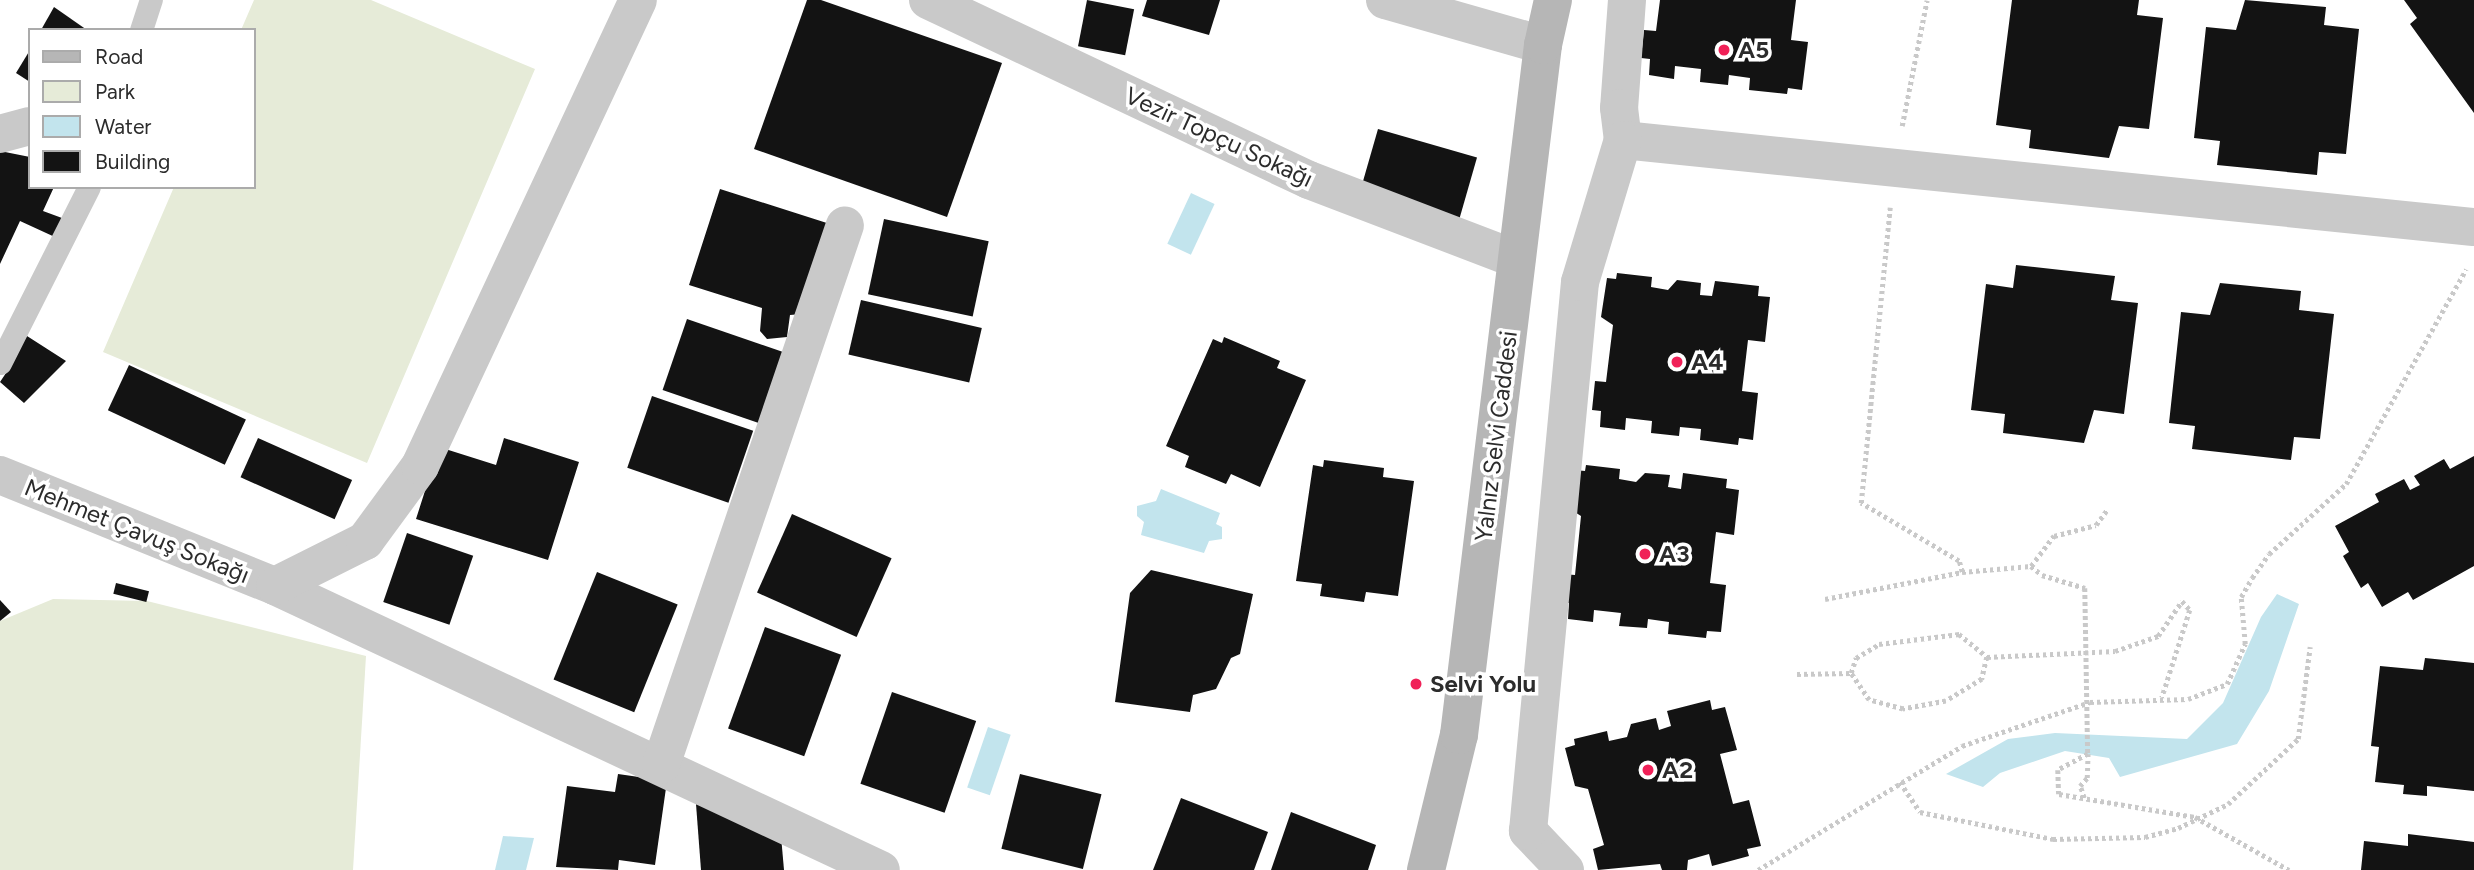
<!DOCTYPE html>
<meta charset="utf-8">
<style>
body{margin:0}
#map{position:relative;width:2474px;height:870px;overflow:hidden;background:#fff;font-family:Figtree,sans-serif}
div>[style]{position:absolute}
.green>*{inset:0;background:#e6ebd8}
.water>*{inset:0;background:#c2e4ed;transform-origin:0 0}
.building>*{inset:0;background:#131313;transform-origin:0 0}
.path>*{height:4.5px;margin-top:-2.25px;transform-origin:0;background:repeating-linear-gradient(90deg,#c9c9c9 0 3.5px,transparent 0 7px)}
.lane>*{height:23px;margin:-11.5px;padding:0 11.5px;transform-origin:11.5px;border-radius:11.5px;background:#c9c9c9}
.street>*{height:38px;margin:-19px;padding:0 19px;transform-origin:19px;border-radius:19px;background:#c9c9c9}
.secondary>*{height:38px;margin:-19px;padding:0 19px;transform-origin:19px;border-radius:19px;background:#b6b6b6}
.dots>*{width:19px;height:19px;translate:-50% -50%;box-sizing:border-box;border:4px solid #fff;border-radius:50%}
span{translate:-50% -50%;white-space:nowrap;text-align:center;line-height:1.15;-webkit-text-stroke:7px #fff;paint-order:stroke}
.poi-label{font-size:24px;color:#2c2c2c;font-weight:700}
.left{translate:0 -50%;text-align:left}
.street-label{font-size:24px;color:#2c2c2c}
.legend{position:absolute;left:28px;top:28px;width:228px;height:161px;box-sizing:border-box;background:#fff;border:2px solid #ababab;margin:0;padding:9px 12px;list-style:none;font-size:21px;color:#2c2c2c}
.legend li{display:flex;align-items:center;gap:14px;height:35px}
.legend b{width:35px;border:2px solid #ababab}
</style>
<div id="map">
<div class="green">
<div style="clip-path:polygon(254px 0,371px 0,535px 69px,367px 463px,103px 352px,174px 187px,254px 187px,254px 30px,241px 30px)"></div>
<div style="clip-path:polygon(53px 599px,147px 601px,366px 656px,353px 870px,0 870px,0 621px)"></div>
</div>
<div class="water">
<div style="left:1191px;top:193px;width:26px;height:56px;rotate:25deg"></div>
<div style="clip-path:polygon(1161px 489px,1220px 513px,1216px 524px,1222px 527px,1222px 539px,1209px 541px,1204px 553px,1141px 535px,1144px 522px,1137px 516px,1137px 506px,1156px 501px)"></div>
<div style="clip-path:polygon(2277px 594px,2299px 604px,2269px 691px,2237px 744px,2120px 777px,2109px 758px,2065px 751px,2000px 773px,1983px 787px,1946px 774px,2008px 739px,2055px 733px,2187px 739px,2223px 703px,2261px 617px)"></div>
<div style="left:988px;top:727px;width:24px;height:64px;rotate:19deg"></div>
<div style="clip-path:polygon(503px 836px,534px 838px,526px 870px,495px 870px)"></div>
</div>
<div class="building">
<div style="clip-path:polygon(807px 0,821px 0,1002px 63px,947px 217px,754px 149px)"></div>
<div style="left:1087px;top:0;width:48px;height:47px;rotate:11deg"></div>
<div style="clip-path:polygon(1147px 0,1220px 0,1209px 35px,1142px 16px)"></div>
<div style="clip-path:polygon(1660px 0,1796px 0,1791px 40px,1808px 42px,1802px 90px,1788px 88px,1787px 94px,1749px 90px,1750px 78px,1729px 75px,1728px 85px,1700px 82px,1701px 69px,1675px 66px,1674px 79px,1649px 75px,1650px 59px,1641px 58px,1644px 30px,1656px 31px)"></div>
<div style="clip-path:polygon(2012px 0,2139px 0,2137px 15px,2163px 18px,2149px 129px,2119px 126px,2109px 158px,2029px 148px,2031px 130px,1996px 125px)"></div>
<div style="clip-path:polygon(2245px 0,2326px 7px,2324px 25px,2359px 29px,2346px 154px,2319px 152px,2317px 175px,2217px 165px,2220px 141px,2194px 138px,2206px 27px,2236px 30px)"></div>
<div style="clip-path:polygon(2404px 0,2474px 0,2474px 113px,2410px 24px,2417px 18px)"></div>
<div style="clip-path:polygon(54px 7px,87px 30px,41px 30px)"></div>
<div style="clip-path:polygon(30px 50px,30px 82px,16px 73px)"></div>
<div style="left:1378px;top:129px;width:103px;height:68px;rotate:16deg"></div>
<div style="clip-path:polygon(0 151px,30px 157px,30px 187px,54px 187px,43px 211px,62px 218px,57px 238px,20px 221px,0 264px)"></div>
<div style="clip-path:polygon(720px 189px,830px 224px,802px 314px,790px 315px,787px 337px,767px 339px,760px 331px,762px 308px,689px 285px)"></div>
<div style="left:884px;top:219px;width:107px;height:77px;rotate:12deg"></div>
<div style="clip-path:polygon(2016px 265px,2115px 276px,2111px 300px,2138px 303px,2124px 414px,2094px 410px,2084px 443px,2003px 433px,2005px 414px,1971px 410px,1986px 284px,2013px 288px)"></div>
<div style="clip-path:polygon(1617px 273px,1652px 277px,1651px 287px,1668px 290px,1677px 280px,1701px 283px,1700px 295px,1712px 296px,1715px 281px,1759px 286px,1758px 296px,1770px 297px,1765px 342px,1748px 340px,1742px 391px,1758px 393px,1753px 440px,1739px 438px,1738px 445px,1700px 440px,1701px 429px,1680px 427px,1679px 436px,1651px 433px,1652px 421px,1626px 418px,1625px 430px,1600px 427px,1601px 411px,1592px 410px,1595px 381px,1606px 382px,1613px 325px,1601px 317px,1607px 278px,1616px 279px)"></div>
<div style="clip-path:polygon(2220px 283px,2301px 291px,2299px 310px,2334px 314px,2320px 439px,2294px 437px,2291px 460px,2192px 449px,2195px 426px,2169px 423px,2181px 312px,2210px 315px)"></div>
<div style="left:861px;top:300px;width:124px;height:56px;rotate:13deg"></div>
<div style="left:687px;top:319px;width:107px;height:75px;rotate:19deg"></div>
<div style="clip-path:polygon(27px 336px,66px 361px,24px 403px,0 382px,6px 373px,0 367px)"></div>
<div style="clip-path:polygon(1224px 337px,1280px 361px,1277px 368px,1306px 380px,1260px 487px,1231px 474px,1226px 484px,1185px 467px,1189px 456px,1166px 446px,1213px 339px,1222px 343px)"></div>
<div style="left:129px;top:365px;width:129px;height:50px;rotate:25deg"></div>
<div style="left:652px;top:396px;width:107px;height:76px;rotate:19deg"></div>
<div style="left:258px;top:438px;width:103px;height:43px;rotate:24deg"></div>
<div style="clip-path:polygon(504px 438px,579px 462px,548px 560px,416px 519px,439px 447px,496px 465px)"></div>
<div style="clip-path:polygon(2474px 456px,2474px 566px,2413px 600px,2408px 592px,2382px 607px,2368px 583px,2361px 588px,2343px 556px,2349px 552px,2335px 526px,2379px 502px,2375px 494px,2404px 479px,2410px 490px,2420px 485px,2414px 476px,2444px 459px,2450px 469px)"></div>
<div style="clip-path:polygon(1324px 460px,1384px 468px,1383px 477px,1414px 481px,1398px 596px,1366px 592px,1364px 602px,1320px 596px,1322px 584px,1296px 581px,1313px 465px,1323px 467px)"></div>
<div style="clip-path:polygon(1586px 465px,1620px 469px,1619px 479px,1636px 482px,1645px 473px,1670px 475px,1668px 487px,1681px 489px,1683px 473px,1727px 479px,1726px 488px,1739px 490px,1734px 535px,1716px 532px,1710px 583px,1726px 585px,1721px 632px,1707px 631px,1706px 638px,1668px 634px,1669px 622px,1648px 619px,1647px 628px,1619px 626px,1621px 613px,1594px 610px,1593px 622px,1568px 619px,1569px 603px,1560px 602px,1563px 574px,1575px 575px,1581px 516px,1570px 509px,1575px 470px,1585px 471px)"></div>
<div style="left:792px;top:514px;width:109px;height:86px;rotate:24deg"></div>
<div style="left:407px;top:533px;width:70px;height:73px;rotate:19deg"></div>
<div style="clip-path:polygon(1151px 570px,1253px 594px,1240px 654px,1231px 658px,1216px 689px,1193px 695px,1190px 712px,1115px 702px,1130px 593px)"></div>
<div style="left:597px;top:572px;width:87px;height:116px;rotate:22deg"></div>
<div style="left:116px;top:583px;width:34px;height:11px;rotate:14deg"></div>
<div style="clip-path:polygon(0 600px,11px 612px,0 621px)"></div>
<div style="left:765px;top:627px;width:81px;height:108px;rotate:20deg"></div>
<div style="clip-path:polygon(2425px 658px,2474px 663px,2474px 791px,2427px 786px,2427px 796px,2403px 794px,2404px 785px,2375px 782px,2379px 747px,2371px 746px,2380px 666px,2423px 670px)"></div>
<div style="left:892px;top:692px;width:89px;height:97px;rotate:19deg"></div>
<div style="clip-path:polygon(1710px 700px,1712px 710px,1725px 707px,1737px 750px,1720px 754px,1733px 804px,1749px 800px,1761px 846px,1747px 849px,1749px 856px,1712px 866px,1709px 854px,1688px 860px,1687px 870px,1662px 870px,1660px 864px,1598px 870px,1593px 849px,1604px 845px,1588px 789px,1575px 786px,1565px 748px,1575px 745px,1574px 739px,1607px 731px,1609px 741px,1627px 737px,1631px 724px,1656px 718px,1659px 730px,1671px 726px,1667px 711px)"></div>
<div style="clip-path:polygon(618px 774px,667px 781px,655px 865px,619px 860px,618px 870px,556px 867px,567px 786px,615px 792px)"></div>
<div style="left:1020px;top:774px;width:84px;height:77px;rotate:14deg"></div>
<div style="clip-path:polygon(1181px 798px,1268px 832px,1254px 870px,1153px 870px)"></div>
<div style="clip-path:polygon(696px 804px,781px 836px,784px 870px,701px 870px)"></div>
<div style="clip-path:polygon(1291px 812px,1376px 845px,1368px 870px,1271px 870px)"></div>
<div style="clip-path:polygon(2408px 834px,2474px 842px,2474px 870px,2361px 870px,2364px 841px,2408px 846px)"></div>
</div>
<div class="path">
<div style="left:1902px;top:126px;width:128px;rotate:-78.8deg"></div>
<div style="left:2031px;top:566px;width:14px;rotate:39deg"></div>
<div style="left:2042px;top:575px;width:45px;rotate:16.8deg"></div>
<div style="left:2085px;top:588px;width:166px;rotate:89deg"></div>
<div style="left:2088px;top:754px;width:34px;rotate:152deg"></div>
<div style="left:2058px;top:770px;width:24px;rotate:88deg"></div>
<div style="left:2059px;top:794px;width:138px;rotate:9.6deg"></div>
<div style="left:2195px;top:817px;width:108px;rotate:29.4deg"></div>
<div style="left:1962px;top:572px;width:69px;rotate:-5deg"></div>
<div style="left:2031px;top:566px;width:38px;rotate:-53deg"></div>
<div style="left:2054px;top:536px;width:43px;rotate:-14.7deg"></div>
<div style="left:2096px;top:525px;width:19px;rotate:-54deg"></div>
<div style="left:1825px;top:599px;width:140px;rotate:-11.1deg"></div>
<div style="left:1962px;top:572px;width:11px;rotate:-105deg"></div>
<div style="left:1959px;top:561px;width:114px;rotate:-149.4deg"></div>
<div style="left:1861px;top:503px;width:297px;rotate:-84.4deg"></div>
<div style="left:1959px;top:634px;width:36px;rotate:39deg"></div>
<div style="left:1987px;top:657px;width:23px;rotate:103deg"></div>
<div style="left:1982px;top:679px;width:42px;rotate:148.6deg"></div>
<div style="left:1946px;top:701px;width:44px;rotate:169.5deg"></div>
<div style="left:1903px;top:709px;width:35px;rotate:-165deg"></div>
<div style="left:1869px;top:700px;width:32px;rotate:-124deg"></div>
<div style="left:1851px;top:673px;width:16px;rotate:-72deg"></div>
<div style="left:1856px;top:658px;width:27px;rotate:-31deg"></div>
<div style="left:1879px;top:644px;width:81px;rotate:-7.1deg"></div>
<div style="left:1987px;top:657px;width:128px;rotate:-2.7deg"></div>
<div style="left:2115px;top:651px;width:46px;rotate:-19.2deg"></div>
<div style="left:2158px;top:636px;width:42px;rotate:-55.6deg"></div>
<div style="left:2182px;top:601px;width:12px;rotate:48deg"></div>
<div style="left:2190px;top:610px;width:92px;rotate:107.7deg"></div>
<div style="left:1797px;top:674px;width:54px;rotate:-1.1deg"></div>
<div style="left:1900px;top:782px;width:36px;rotate:56deg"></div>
<div style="left:1920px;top:812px;width:136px;rotate:11.5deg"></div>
<div style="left:2053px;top:839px;width:92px;rotate:-1.2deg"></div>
<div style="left:2145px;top:837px;width:34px;rotate:-15deg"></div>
<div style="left:2178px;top:828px;width:55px;rotate:-25.6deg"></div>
<div style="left:2228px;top:804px;width:96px;rotate:-42.9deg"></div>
<div style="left:2298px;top:739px;width:93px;rotate:-82.6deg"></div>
<div style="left:2084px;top:798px;width:13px;rotate:-108deg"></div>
<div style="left:2080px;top:786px;width:11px;rotate:-49deg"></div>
<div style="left:2087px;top:778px;width:24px;rotate:-88deg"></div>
<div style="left:1758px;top:870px;width:239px;rotate:-31.3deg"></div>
<div style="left:1962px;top:746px;width:135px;rotate:-19deg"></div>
<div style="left:2090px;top:702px;width:98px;rotate:-1.8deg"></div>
<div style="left:2188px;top:699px;width:42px;rotate:-21deg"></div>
<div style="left:2227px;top:684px;width:44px;rotate:-65.8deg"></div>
<div style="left:2245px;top:644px;width:47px;rotate:-94.9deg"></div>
<div style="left:2241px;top:597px;width:22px;rotate:-60deg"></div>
<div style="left:2252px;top:578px;width:29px;rotate:-55deg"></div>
<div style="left:2269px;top:554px;width:104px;rotate:-42.3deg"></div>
<div style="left:2346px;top:484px;width:246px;rotate:-60.8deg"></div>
</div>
<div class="lane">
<div style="left:141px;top:30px;width:32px;rotate:-72deg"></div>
<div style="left:0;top:363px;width:197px;rotate:-63.2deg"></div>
</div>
<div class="street">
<div style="left:928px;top:0;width:421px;rotate:25.3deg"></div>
<div style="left:1309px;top:180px;width:222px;rotate:20.9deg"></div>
<div style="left:1385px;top:0;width:164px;rotate:15.9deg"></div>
<div style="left:1627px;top:0;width:108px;rotate:94.2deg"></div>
<div style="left:1619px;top:108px;width:32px;rotate:83deg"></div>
<div style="left:1623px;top:140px;width:855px;rotate:5.84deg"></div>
<div style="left:0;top:134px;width:31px;rotate:-15deg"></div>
<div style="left:0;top:475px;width:297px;rotate:22deg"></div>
<div style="left:275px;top:586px;width:669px;rotate:25.11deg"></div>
<div style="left:275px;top:586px;width:101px;rotate:-26.6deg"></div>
<div style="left:365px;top:541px;width:93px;rotate:-53.7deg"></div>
<div style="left:420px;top:466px;width:514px;rotate:-64.93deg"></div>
<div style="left:661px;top:765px;width:570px;rotate:-71.18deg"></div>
<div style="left:1565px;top:870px;width:54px;rotate:-133.5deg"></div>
<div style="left:1528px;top:831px;width:551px;rotate:-84.59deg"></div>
<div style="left:1580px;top:282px;width:148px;rotate:-73.2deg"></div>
</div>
<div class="secondary">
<div style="left:1426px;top:870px;width:139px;rotate:-76.3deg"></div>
<div style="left:1459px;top:735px;width:695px;rotate:-83.06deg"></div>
<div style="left:1543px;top:45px;width:46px;rotate:-77.5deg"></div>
</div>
<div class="dots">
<div style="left:1724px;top:50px;background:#f02158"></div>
<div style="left:1677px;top:362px;background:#f02158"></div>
<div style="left:1645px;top:554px;background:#f02158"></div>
<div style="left:1416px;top:684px;background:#f02158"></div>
<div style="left:1648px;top:770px;background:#f02158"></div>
</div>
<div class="poi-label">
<span class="left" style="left:1738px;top:50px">A5</span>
<span class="left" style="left:1691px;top:362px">A4</span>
<span class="left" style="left:1659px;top:554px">A3</span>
<span class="left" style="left:1430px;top:684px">Selvi Yolu</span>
<span class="left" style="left:1662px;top:770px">A2</span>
</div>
<div class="street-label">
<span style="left:1219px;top:137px;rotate:25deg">Vezir Topçu Sokağı</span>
<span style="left:1496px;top:436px;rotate:-83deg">Yalnız Selvi Caddesi</span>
<span style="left:137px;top:531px;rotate:22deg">Mehmet Çavuş Sokağı</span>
</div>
<ul class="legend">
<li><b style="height:9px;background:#b6b6b6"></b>Road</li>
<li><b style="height:19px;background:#e6ebd8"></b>Park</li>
<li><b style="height:19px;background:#c2e4ed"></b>Water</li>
<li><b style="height:19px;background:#131313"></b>Building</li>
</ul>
</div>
